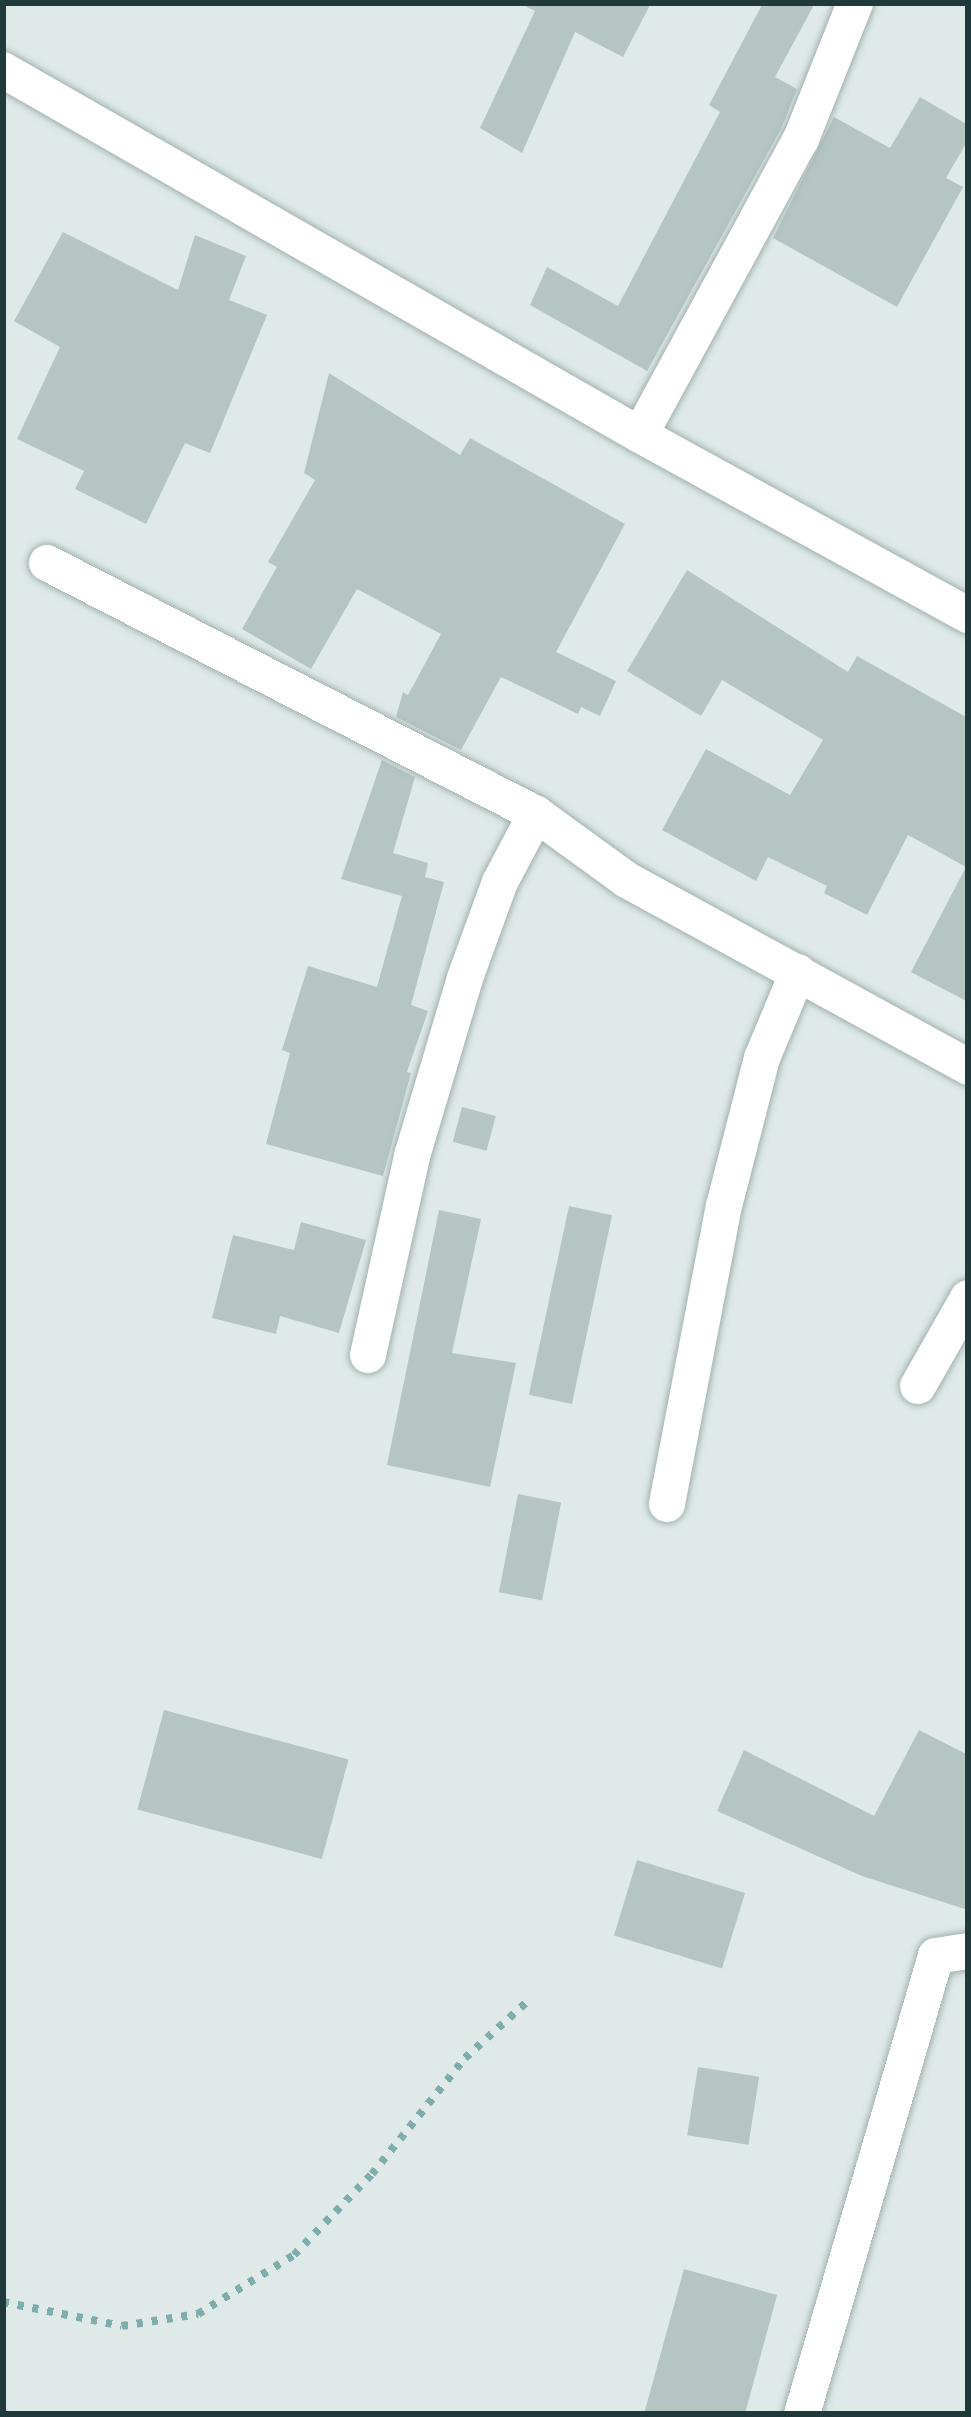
<!DOCTYPE html>
<style>
body{margin:0}
#map{position:relative;width:971px;height:2417px;overflow:hidden;background:#dfeae8;font-family:"Sofia Sans Condensed",sans-serif}
div>[style]{position:absolute}
.building>*{inset:0;background:#b4c5c2;transform-origin:0 0}
.path>*{height:8px;margin-top:-4px;transform-origin:0;background:repeating-linear-gradient(90deg,#7fadac 0 6px,transparent 0 15px)}
.roads{filter:drop-shadow(0 0 3px #a2b1b0) drop-shadow(0 0 3px #a2b1b0)}
.street>*{height:36px;margin:-18px;padding:0 18px;transform-origin:18px;border-radius:18px;background:#fff}
.secondary>*{height:36px;margin:-18px;padding:0 18px;transform-origin:18px;border-radius:18px;background:#fff}
span{translate:-50% -50%;white-space:nowrap;text-align:center;line-height:1.15;-webkit-text-stroke:9px #eff7f5;paint-order:stroke}
.frame{position:absolute;inset:0;border:6px solid #20393a;pointer-events:none}
</style>
<div id="map">
<div class="building">
<div style="clip-path:polygon(519px 3px,651px 3px,623px 57px,575px 32px,522px 153px,480px 128px,535px 11px)"></div>
<div style="clip-path:polygon(763px 3px,815px 3px,775px 77px,797px 89px,781px 129px,647px 371px,530px 305px,547px 267px,618px 306px,720px 112px,709px 105px)"></div>
<div style="clip-path:polygon(920px 97px,968px 125px,968px 140px,946px 178px,963px 187px,897px 307px,773px 238px,834px 117px,890px 148px)"></div>
<div style="clip-path:polygon(63px 232px,178px 290px,195px 235px,246px 256px,229px 300px,267px 315px,210px 453px,185px 443px,146px 524px,75px 489px,84px 471px,17px 439px,60px 347px,14px 321px)"></div>
<div style="clip-path:polygon(329px 373px,460px 455px,470px 438px,625px 524px,556px 652px,616px 681px,600px 716px,581px 707px,578px 714px,501px 677px,461px 750px,396px 717px,403px 692px,408px 695px,441px 634px,357px 589px,311px 669px,242px 629px,277px 567px,268px 562px,315px 480px,304px 473px)"></div>
<div style="clip-path:polygon(687px 570px,848px 672px,857px 656px,968px 718px,968px 1002px,911px 972px,966px 867px,908px 835px,867px 915px,824px 893px,827px 886px,768px 857px,756px 881px,662px 830px,706px 749px,790px 795px,823px 740px,722px 680px,701px 716px,627px 671px)"></div>
<div style="clip-path:polygon(382px 760px,415px 777px,393px 853px,428px 863px,425px 877px,444px 882px,411px 1005px,428px 1011px,407px 1072px,411px 1073px,383px 1176px,266px 1144px,290px 1053px,282px 1050px,308px 966px,377px 987px,402px 896px,341px 879px)"></div>
<div style="left:462px;top:1107px;width:35px;height:36px;rotate:15deg"></div>
<div style="left:569px;top:1206px;width:44px;height:193px;rotate:12deg"></div>
<div style="clip-path:polygon(439px 1210px,481px 1219px,452px 1353px,516px 1363px,490px 1487px,387px 1465px)"></div>
<div style="clip-path:polygon(301px 1222px,366px 1240px,339px 1333px,280px 1316px,276px 1334px,212px 1318px,233px 1235px,294px 1250px)"></div>
<div style="left:518px;top:1494px;width:44px;height:100px;rotate:11deg"></div>
<div style="left:164px;top:1710px;width:191px;height:103px;rotate:15deg"></div>
<div style="clip-path:polygon(919px 1730px,968px 1755px,968px 1910px,862px 1876px,717px 1811px,744px 1750px,874px 1816px)"></div>
<div style="left:637px;top:1860px;width:113px;height:79px;rotate:17deg"></div>
<div style="left:698px;top:2067px;width:62px;height:69px;rotate:9deg"></div>
<div style="clip-path:polygon(684px 2269px,777px 2295px,745px 2414px,644px 2414px)"></div>
</div>
<div class="path">
<div style="left:3px;top:2302px;width:121px;rotate:11.4deg"></div>
<div style="left:122px;top:2326px;width:77px;rotate:-9deg"></div>
<div style="left:198px;top:2314px;width:113px;rotate:-31.6deg"></div>
<div style="left:294px;top:2255px;width:112px;rotate:-46.1deg"></div>
<div style="left:372px;top:2174px;width:149px;rotate:-51.3deg"></div>
<div style="left:465px;top:2058px;width:88px;rotate:-42.2deg"></div>
</div>
<div class="roads">
<div class="street">
<div style="left:640px;top:435px;width:337px;rotate:-61.5deg"></div>
<div style="left:801px;top:139px;width:146px;rotate:-68.3deg"></div>
<div style="left:47px;top:563px;width:550px;rotate:27.17deg"></div>
<div style="left:536px;top:814px;width:112px;rotate:36deg"></div>
<div style="left:627px;top:880px;width:389px;rotate:28.7deg"></div>
<div style="left:368px;top:1355px;width:204px;rotate:-77.5deg"></div>
<div style="left:412px;top:1156px;width:186px;rotate:-73.4deg"></div>
<div style="left:465px;top:978px;width:102px;rotate:-70deg"></div>
<div style="left:500px;top:882px;width:77px;rotate:-62.1deg"></div>
<div style="left:918px;top:1386px;width:101px;rotate:-60.4deg"></div>
<div style="left:667px;top:1504px;width:303px;rotate:-79.2deg"></div>
<div style="left:724px;top:1206px;width:153px;rotate:-75.6deg"></div>
<div style="left:762px;top:1058px;width:93px;rotate:-67.3deg"></div>
<div style="left:802px;top:2414px;width:477px;rotate:-73.7deg"></div>
<div style="left:936px;top:1956px;width:32px;rotate:-9deg"></div>
</div>
<div class="secondary">
<div style="left:3px;top:70px;width:734px;rotate:29.81deg"></div>
<div style="left:640px;top:435px;width:374px;rotate:28.8deg"></div>
</div>
</div>
<div class="frame"></div>
</div>
